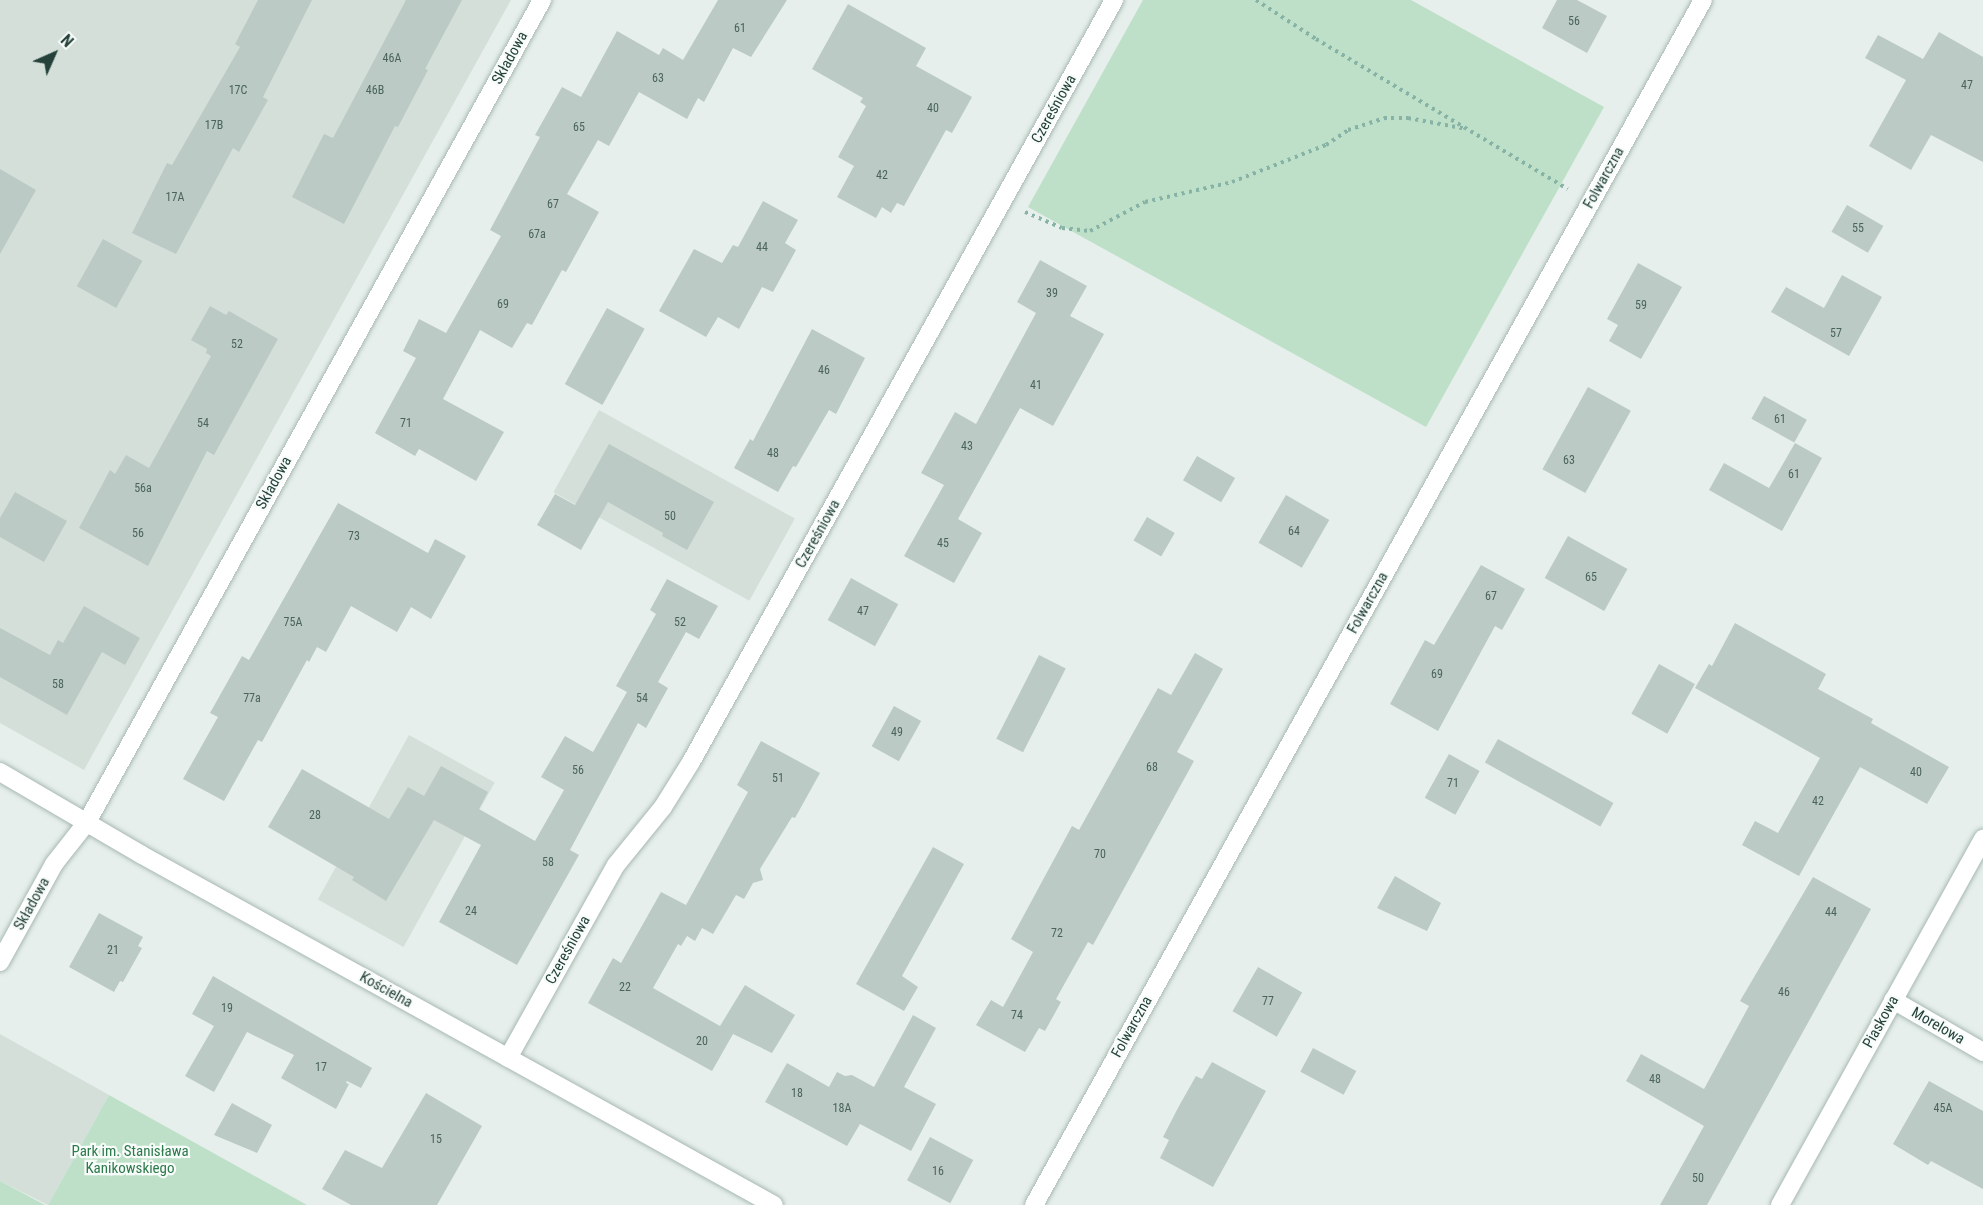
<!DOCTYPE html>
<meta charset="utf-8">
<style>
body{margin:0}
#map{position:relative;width:1983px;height:1205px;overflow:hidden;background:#e6efeb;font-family:"Roboto Condensed",sans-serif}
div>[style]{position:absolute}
.built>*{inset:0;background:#d4dfda;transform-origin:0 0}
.green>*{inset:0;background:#bfe0c8}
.building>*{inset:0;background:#bbcac4;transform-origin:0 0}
.path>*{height:4px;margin-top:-2px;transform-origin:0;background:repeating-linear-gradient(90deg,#86b3a5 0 3px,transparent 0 7.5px)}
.roads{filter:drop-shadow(0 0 2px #a8b8b2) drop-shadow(0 0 2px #a8b8b2)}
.minor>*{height:18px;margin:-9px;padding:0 9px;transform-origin:9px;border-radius:9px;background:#fff}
span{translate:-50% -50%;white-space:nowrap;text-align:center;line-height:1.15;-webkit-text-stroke:4.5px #f7fbf9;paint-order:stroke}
.number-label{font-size:12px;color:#4a645c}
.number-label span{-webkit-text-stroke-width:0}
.street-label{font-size:15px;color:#24423a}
.park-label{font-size:15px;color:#2d7a4b}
.north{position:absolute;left:24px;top:24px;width:60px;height:60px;-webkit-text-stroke:4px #f7fbf9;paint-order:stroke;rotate:45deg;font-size:16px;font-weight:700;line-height:24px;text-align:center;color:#24423a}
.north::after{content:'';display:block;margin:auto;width:21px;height:27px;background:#24423a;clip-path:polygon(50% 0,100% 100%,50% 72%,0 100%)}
</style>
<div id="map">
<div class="built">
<div style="clip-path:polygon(0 0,511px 0,84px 770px,0 723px)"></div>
<div style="left:599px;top:410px;width:224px;height:94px;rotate:29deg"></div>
<div style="left:409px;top:735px;width:98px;height:188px;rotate:29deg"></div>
<div style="clip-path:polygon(0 1034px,109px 1095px,48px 1205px,0 1181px)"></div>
</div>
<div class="green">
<div style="clip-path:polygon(1143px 0,1411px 0,1604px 107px,1426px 427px,1028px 207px)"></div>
<div style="clip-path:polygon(109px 1095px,307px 1205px,48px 1205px)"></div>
<div style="clip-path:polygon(0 1181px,45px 1205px,0 1205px)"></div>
</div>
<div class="building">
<div style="clip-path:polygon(258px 0,312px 0,263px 97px,268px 100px,239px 152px,233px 148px,176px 254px,132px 233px,167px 163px,172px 165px,240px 47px,235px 44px)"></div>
<div style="clip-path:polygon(406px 0,462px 0,425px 69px,428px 70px,398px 127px,395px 126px,344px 224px,292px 197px,324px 134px,333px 138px)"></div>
<div style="clip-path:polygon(718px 0,787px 0,751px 57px,733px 48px,704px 102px,698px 98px,687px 119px,639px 92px,609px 146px,598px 140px,567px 194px,599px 212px,566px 272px,562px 270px,532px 325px,527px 323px,512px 348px,480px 330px,443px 399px,504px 432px,476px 481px,419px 449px,415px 456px,375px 433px,416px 358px,403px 351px,419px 319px,446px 333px,501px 236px,490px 230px,540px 137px,535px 135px,562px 87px,581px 97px,617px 31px,659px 55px,663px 48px,683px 60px)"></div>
<div style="clip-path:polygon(1557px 0,1577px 0,1607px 16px,1587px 53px,1542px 28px)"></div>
<div style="clip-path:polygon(848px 4px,926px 48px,916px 66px,972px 97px,952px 133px,946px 130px,904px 206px,897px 203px,891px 213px,882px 207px,876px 218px,837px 197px,854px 166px,838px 157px,866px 106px,860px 102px,863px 98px,812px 69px)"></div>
<div style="clip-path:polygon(1939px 32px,1983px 57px,1983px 162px,1931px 135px,1911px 170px,1869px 146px,1906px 80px,1865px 58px,1878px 35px,1923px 59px)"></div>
<div style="clip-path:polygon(0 169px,36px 190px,0 254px)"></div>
<div style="clip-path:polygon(763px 201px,798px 220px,785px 243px,796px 250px,773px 292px,762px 287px,739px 329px,718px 317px,706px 337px,659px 311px,694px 249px,722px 263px,733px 245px,738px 247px)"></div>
<div style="left:1847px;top:205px;width:42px;height:31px;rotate:30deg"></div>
<div style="left:103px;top:239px;width:45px;height:54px;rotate:29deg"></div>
<div style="clip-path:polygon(1040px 260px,1087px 286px,1070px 316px,1104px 334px,1053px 426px,1020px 408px,958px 519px,982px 533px,954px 583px,904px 556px,944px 485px,921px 473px,955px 412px,976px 424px,1036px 313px,1017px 302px)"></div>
<div style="clip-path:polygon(1638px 263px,1682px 287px,1641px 359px,1609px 341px,1618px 325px,1607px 319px)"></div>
<div style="clip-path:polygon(1842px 275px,1882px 297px,1849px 356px,1771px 312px,1786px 287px,1824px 308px)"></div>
<div style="clip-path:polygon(210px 306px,226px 315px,229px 311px,278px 339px,214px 455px,207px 451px,148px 566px,79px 528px,110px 470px,115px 474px,126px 455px,149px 468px,211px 356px,206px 353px,207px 349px,191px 340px)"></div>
<div style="left:607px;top:308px;width:43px;height:87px;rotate:29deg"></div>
<div style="clip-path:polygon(812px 329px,865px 358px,836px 414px,829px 410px,796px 467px,793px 466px,778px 492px,734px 468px,750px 439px,753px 441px)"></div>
<div style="left:1588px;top:387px;width:49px;height:94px;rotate:29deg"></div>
<div style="left:1764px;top:396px;width:49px;height:26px;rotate:29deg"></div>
<div style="clip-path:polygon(1795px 443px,1822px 458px,1782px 531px,1709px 490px,1724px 463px,1769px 488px)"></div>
<div style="clip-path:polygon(609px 444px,714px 502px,687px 550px,662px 536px,663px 533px,608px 502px,581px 550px,537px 525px,555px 494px,575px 505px)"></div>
<div style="left:1197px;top:456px;width:44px;height:28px;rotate:30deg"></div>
<div style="clip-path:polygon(15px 492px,67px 521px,44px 562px,0 537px,0 518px)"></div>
<div style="left:1286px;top:495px;width:50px;height:55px;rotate:30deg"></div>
<div style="clip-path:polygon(338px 503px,428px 553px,435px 539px,466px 556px,431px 619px,411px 607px,397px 632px,351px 606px,326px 652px,317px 647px,309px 662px,307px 660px,262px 742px,258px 740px,224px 801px,183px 779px,218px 717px,210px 713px,242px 656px,249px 660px)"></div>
<div style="left:1147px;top:517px;width:32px;height:27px;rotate:30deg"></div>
<div style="left:1568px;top:536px;width:68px;height:48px;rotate:29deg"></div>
<div style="clip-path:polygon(1481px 565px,1525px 589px,1502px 630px,1495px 626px,1438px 731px,1390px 704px,1425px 640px,1434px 645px)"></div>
<div style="left:851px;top:578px;width:54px;height:48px;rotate:29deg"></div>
<div style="clip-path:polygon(667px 579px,718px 606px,699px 639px,686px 632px,658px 682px,668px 688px,646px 728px,638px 723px,570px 850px,579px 855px,517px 965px,439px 922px,481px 845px,434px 820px,386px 901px,352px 880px,354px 877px,268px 827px,302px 769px,389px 819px,408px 787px,424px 796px,441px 766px,488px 792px,479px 809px,535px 841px,564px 790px,541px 777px,565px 736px,593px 752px,627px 692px,616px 686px,656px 614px,650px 610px)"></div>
<div style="clip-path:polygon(84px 606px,140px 638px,125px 665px,102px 652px,67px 715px,0 677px,0 628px,50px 655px,58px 640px,63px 643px)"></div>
<div style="clip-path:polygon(1735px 623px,1826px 674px,1818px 689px,1873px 719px,1871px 723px,1949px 767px,1927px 804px,1860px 767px,1799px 876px,1742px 845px,1755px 821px,1778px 833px,1820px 758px,1695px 688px,1709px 664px,1712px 666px)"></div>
<div style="clip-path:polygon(1195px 653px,1223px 669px,1177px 752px,1194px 761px,1093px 945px,1088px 942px,1056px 999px,1061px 1002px,1045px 1031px,1039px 1028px,1025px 1052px,976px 1025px,991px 1000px,1003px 1007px,1033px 952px,1011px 939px,1072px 826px,1079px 830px,1158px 688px,1171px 695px)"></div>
<div style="left:1039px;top:655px;width:30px;height:94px;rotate:27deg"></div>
<div style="left:1659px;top:664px;width:41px;height:57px;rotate:29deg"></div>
<div style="left:894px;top:706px;width:31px;height:46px;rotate:29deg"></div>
<div style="left:1498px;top:739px;width:132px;height:27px;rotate:29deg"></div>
<div style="clip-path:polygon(761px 741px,820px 773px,795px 818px,792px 817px,760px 869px,763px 880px,753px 883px,744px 899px,736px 895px,713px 934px,702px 928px,695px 941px,687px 936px,681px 946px,678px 944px,653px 988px,720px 1026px,745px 985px,795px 1015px,772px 1053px,733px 1034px,712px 1071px,588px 1003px,613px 958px,621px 963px,661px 892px,686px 905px,748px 792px,737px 785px)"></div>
<div style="left:1449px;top:754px;width:35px;height:50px;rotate:29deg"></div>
<div style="clip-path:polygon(933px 847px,964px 864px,902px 976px,918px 987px,904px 1011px,856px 984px)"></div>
<div style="clip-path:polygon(1395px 876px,1441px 903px,1427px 931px,1377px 908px)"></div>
<div style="clip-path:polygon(1813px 877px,1871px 909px,1707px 1205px,1660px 1205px,1704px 1126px,1626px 1081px,1641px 1054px,1704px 1089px,1749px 1006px,1740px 1001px)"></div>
<div style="clip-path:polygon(99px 913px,143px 937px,138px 946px,142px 948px,123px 982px,120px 981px,114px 992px,69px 967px)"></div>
<div style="left:1258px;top:967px;width:51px;height:51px;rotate:30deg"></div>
<div style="clip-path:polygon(213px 976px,372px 1068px,361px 1088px,347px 1081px,346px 1083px,349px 1084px,336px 1109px,281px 1078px,294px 1055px,247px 1032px,214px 1092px,185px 1076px,214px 1026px,192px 1014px)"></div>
<div style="clip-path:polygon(913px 1015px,936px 1028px,904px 1087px,936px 1104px,911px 1151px,860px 1124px,847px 1146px,765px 1102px,787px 1063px,829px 1087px,837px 1072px,845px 1076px,852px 1075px,874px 1087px)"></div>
<div style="left:1313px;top:1048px;width:49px;height:27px;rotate:28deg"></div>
<div style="clip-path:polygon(1212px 1062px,1266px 1091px,1213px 1187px,1160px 1158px,1169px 1140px,1163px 1137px,1179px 1106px,1196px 1076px,1202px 1079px)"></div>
<div style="clip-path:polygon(1929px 1081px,1983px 1111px,1983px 1189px,1931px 1161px,1928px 1165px,1893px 1144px)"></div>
<div style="clip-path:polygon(426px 1093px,482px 1126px,437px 1205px,351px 1205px,322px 1189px,345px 1150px,382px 1168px)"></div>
<div style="clip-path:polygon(232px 1103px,272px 1125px,257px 1153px,214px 1135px)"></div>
<div style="left:930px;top:1137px;width:49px;height:49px;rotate:28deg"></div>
</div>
<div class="path">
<div style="left:1256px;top:0;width:72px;rotate:33deg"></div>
<div style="left:1316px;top:39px;width:293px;rotate:30.8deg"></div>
<div style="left:1025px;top:212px;width:40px;rotate:23.4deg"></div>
<div style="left:1062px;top:228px;width:28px;rotate:6deg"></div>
<div style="left:1090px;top:231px;width:62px;rotate:-27.8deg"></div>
<div style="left:1145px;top:202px;width:89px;rotate:-12.9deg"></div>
<div style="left:1232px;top:182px;width:101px;rotate:-21.5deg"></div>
<div style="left:1326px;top:145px;width:27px;rotate:-34deg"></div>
<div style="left:1348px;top:130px;width:38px;rotate:-18deg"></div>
<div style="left:1384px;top:118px;width:24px"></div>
<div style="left:1408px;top:118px;width:60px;rotate:10.6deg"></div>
</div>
<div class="roads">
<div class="minor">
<div style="left:0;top:772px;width:164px;rotate:30.3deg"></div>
<div style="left:142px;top:855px;width:722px;rotate:28.98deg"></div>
<div style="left:0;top:962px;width:112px;rotate:-61.1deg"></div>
<div style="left:54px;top:864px;width:53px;rotate:-51.8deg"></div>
<div style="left:87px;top:822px;width:940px;rotate:-61.03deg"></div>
<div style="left:1893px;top:1000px;width:104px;rotate:30deg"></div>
<div style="left:508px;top:1058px;width:221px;rotate:-60.8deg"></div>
<div style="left:616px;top:865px;width:75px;rotate:-51deg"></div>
<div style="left:663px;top:807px;width:53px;rotate:-58.1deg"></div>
<div style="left:691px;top:762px;width:872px;rotate:-60.96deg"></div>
<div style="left:1034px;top:1205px;width:1378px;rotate:-60.96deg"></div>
<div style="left:1780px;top:1205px;width:419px;rotate:-61deg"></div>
</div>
</div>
<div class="number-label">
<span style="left:1574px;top:22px">56</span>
<span style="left:740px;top:29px">61</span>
<span style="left:392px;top:59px">46A</span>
<span style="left:658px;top:79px">63</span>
<span style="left:1967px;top:86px">47</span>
<span style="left:238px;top:91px">17C</span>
<span style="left:375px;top:91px">46B</span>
<span style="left:933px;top:109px">40</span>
<span style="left:214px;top:126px">17B</span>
<span style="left:579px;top:128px">65</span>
<span style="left:882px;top:176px">42</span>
<span style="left:175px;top:198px">17A</span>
<span style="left:553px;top:205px">67</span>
<span style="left:1858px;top:229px">55</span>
<span style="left:537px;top:235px">67a</span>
<span style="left:762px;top:248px">44</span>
<span style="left:1052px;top:294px">39</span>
<span style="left:503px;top:305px">69</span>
<span style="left:1641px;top:306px">59</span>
<span style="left:1836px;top:334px">57</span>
<span style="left:237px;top:345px">52</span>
<span style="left:824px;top:371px">46</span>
<span style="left:1036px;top:386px">41</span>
<span style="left:1780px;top:420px">61</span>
<span style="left:203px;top:424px">54</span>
<span style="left:406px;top:424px">71</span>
<span style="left:967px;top:447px">43</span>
<span style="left:773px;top:454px">48</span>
<span style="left:1569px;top:461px">63</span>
<span style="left:1794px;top:475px">61</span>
<span style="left:143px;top:489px">56a</span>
<span style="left:670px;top:517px">50</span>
<span style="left:1294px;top:532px">64</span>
<span style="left:138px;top:534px">56</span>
<span style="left:354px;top:537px">73</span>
<span style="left:943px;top:544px">45</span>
<span style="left:1591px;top:578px">65</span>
<span style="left:1491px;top:597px">67</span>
<span style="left:863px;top:612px">47</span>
<span style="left:293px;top:623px">75A</span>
<span style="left:680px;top:623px">52</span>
<span style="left:1437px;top:675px">69</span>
<span style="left:58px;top:685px">58</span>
<span style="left:252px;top:699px">77a</span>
<span style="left:642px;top:699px">54</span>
<span style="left:897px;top:733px">49</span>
<span style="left:1152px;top:768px">68</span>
<span style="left:578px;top:771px">56</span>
<span style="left:1916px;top:773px">40</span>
<span style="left:778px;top:779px">51</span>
<span style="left:1453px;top:784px">71</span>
<span style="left:1818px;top:802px">42</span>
<span style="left:315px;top:816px">28</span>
<span style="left:1100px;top:855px">70</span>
<span style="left:548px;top:863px">58</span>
<span style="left:471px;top:912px">24</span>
<span style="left:1831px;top:913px">44</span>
<span style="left:1057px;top:934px">72</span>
<span style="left:113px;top:951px">21</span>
<span style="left:625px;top:988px">22</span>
<span style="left:1784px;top:993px">46</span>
<span style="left:1268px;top:1002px">77</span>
<span style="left:227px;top:1009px">19</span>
<span style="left:1017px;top:1016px">74</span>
<span style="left:702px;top:1042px">20</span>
<span style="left:321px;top:1068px">17</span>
<span style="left:1655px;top:1080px">48</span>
<span style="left:797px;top:1094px">18</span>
<span style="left:842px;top:1109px">18A</span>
<span style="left:1943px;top:1109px">45A</span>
<span style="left:436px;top:1140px">15</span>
<span style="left:938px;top:1172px">16</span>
<span style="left:1698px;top:1179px">50</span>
</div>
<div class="street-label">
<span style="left:510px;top:58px;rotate:-61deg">Składowa</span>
<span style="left:1054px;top:109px;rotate:-61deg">Czereśniowa</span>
<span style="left:1604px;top:178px;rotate:-61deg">Folwarczna</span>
<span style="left:274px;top:483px;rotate:-61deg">Składowa</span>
<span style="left:818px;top:534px;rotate:-61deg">Czereśniowa</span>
<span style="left:1368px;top:603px;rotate:-61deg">Folwarczna</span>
<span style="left:32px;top:904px;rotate:-61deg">Składowa</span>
<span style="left:568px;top:950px;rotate:-61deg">Czereśniowa</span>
<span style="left:386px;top:990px;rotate:29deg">Kościelna</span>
<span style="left:1881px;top:1022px;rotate:-61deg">Piaskowa</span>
<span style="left:1938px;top:1026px;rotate:30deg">Morelowa</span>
<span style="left:1132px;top:1027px;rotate:-61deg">Folwarczna</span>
</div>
<div class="park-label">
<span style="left:130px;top:1160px">Park im. Stanisława<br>Kanikowskiego</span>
</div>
<div class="north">N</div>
</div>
